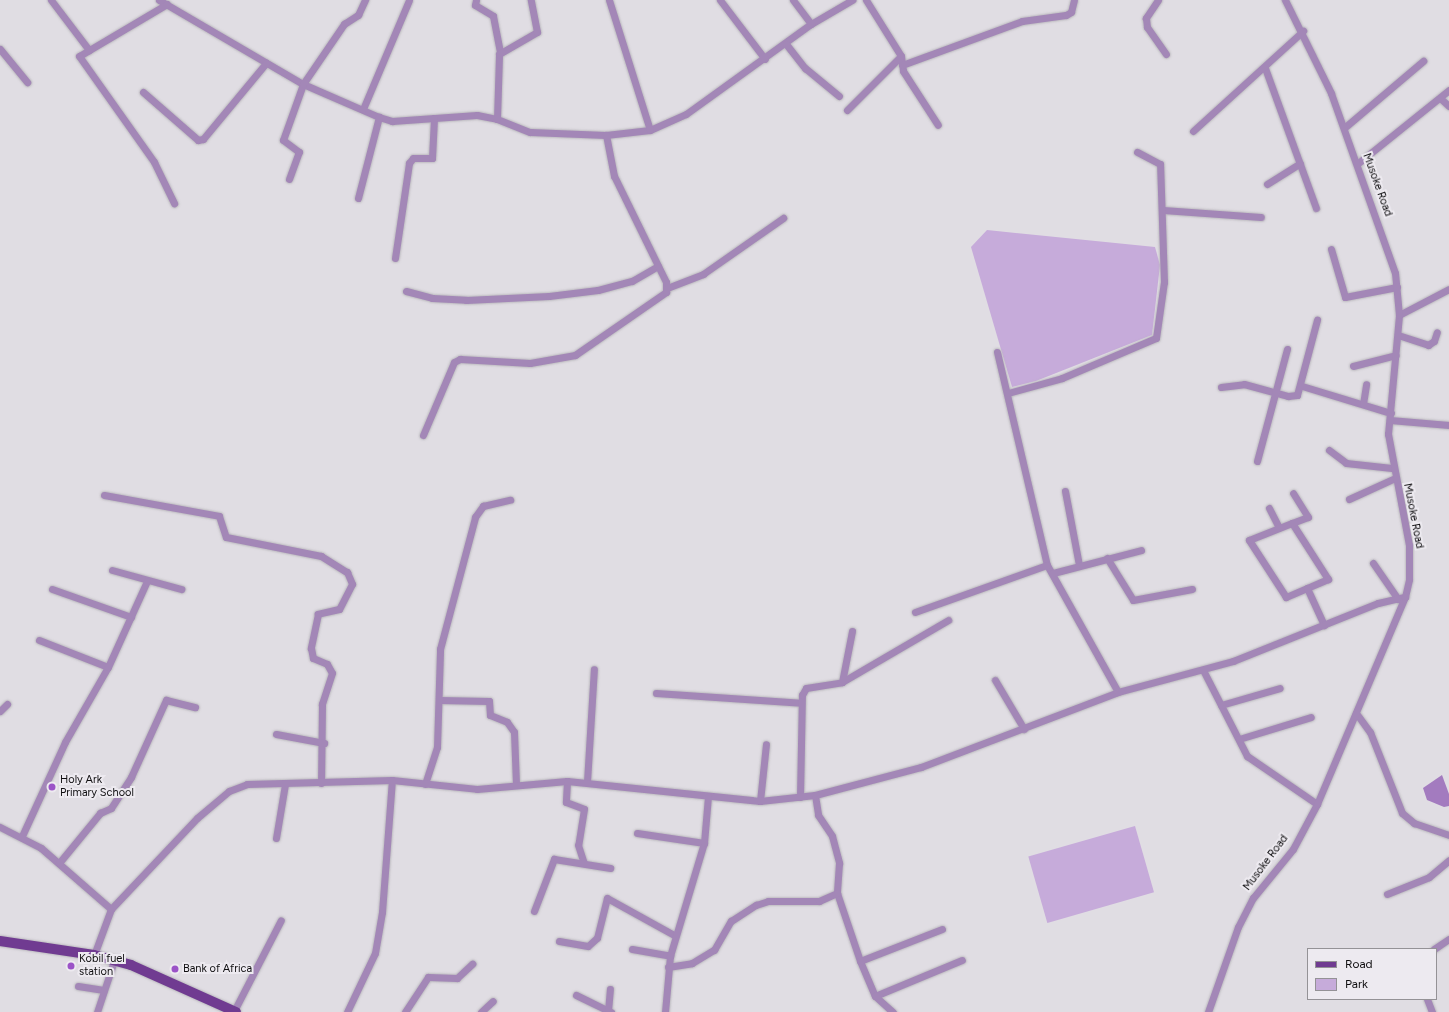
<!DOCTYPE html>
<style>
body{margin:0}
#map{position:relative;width:1449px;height:1012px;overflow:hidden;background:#e0dde3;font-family:Figtree,sans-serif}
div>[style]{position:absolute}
.green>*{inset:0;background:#c6abda;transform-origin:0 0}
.water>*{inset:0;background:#a37bbf}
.roads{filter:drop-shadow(0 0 1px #bab8bd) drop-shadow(0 0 1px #bab8bd)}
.minor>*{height:7px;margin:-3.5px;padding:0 3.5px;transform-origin:3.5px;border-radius:3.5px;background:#a387b7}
.primary>*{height:10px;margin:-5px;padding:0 5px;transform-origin:5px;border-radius:5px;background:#703b91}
.dots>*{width:11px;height:11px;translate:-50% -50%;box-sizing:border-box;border:2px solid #edeaf0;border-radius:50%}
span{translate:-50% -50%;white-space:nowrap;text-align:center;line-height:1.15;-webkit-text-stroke:4px #edeaf0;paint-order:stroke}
.street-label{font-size:11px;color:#0f0e10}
.poi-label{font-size:11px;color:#0f0e10}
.left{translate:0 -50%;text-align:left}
.legend{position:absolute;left:1307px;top:948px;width:130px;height:52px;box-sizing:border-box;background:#edeaf0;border:1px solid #949296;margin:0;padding:5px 7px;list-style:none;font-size:12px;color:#0f0e10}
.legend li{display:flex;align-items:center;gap:8px;height:20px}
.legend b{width:20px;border:1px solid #949296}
</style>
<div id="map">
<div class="green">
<div style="clip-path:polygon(987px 230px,1155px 247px,1160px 265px,1152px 335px,1036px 381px,1012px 387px,971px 247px)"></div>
<div style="left:1135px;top:826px;width:69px;height:111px;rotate:74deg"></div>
</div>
<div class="water">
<div style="clip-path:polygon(1442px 775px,1449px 794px,1449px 806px,1444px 807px,1427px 800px,1423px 788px)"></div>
</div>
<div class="roads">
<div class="minor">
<div style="left:51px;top:0;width:63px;rotate:52.8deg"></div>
<div style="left:159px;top:0;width:167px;rotate:30.3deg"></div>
<div style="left:303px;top:84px;width:83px;rotate:23.5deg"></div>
<div style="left:379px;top:117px;width:14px;rotate:17deg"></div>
<div style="left:392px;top:121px;width:85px;rotate:-4deg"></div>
<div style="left:477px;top:115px;width:20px;rotate:11deg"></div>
<div style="left:497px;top:119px;width:35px;rotate:22deg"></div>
<div style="left:530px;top:132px;width:76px;rotate:2.3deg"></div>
<div style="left:606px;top:135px;width:44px;rotate:-6.5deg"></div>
<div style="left:650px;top:130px;width:39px;rotate:-24deg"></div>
<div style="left:686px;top:114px;width:154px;rotate:-35.8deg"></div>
<div style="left:811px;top:24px;width:48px;rotate:-30.3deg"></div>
<div style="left:476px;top:0;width:5px;rotate:101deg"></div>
<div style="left:475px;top:5px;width:21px;rotate:31deg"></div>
<div style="left:493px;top:16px;width:37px;rotate:79deg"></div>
<div style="left:609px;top:0;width:136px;rotate:72.5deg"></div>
<div style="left:720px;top:0;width:74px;rotate:52.7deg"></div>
<div style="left:793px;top:0;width:30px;rotate:53deg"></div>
<div style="left:866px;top:0;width:66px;rotate:58deg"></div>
<div style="left:901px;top:56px;width:15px;rotate:82deg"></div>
<div style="left:903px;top:71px;width:64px;rotate:57.1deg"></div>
<div style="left:1158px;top:0;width:22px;rotate:124deg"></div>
<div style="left:1146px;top:18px;width:9px;rotate:84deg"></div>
<div style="left:1147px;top:27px;width:33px;rotate:55deg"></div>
<div style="left:167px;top:4px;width:102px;rotate:149.4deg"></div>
<div style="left:79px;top:56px;width:130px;rotate:54.7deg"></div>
<div style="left:154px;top:162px;width:46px;rotate:64deg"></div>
<div style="left:786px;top:44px;width:31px;rotate:52deg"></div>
<div style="left:805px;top:68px;width:44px;rotate:39.5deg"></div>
<div style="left:0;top:49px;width:43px;rotate:50.7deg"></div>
<div style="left:902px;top:65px;width:128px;rotate:-20.1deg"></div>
<div style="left:1022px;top:21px;width:44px;rotate:-7.8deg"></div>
<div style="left:1066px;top:15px;width:6px;rotate:-31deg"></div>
<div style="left:1071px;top:12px;width:12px;rotate:-76deg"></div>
<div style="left:1265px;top:68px;width:149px;rotate:70deg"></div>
<div style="left:143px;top:92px;width:73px;rotate:41.1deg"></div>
<div style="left:198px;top:140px;width:5px;rotate:-11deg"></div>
<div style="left:203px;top:139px;width:99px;rotate:-50.3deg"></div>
<div style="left:1440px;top:98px;width:12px;rotate:42deg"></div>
<div style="left:363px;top:109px;width:118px;rotate:-67.1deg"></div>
<div style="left:847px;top:110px;width:76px;rotate:-45deg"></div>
<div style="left:497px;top:119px;width:65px;rotate:-88.2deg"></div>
<div style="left:499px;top:54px;width:44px;rotate:-30.1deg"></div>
<div style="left:537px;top:32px;width:33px;rotate:-101deg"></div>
<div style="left:1344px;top:128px;width:104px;rotate:-40.3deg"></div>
<div style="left:1193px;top:131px;width:149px;rotate:-42.3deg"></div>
<div style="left:1357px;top:164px;width:118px;rotate:-38.8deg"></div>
<div style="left:289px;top:179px;width:29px;rotate:-70deg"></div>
<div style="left:299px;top:152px;width:20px;rotate:-143deg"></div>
<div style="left:283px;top:140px;width:59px;rotate:-70.3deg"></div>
<div style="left:303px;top:84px;width:73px;rotate:-55.7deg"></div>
<div style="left:344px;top:24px;width:17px;rotate:-33deg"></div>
<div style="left:358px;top:15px;width:17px;rotate:-65deg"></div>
<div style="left:1267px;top:184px;width:39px;rotate:-32deg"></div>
<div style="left:358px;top:198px;width:84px;rotate:-75.5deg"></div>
<div style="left:1163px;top:210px;width:98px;rotate:4.1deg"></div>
<div style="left:1331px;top:249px;width:50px;rotate:73.7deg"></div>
<div style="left:1345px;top:297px;width:53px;rotate:-10.9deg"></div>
<div style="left:395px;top:258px;width:96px;rotate:-81.6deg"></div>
<div style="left:409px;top:163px;width:6px;rotate:-51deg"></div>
<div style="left:413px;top:158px;width:19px"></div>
<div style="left:432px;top:158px;width:40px;rotate:-87.1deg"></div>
<div style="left:667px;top:288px;width:39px;rotate:-21deg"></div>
<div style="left:703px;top:274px;width:98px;rotate:-35deg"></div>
<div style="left:406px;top:291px;width:27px;rotate:15deg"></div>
<div style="left:432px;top:298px;width:34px;rotate:3deg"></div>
<div style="left:466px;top:300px;width:83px;rotate:-2.8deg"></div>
<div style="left:549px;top:296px;width:49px;rotate:-7deg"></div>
<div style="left:598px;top:290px;width:35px;rotate:-15deg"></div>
<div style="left:632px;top:281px;width:30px;rotate:-30deg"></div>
<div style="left:1399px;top:315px;width:56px;rotate:-27.5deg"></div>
<div style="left:1398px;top:335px;width:32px;rotate:18deg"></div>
<div style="left:1428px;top:345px;width:7px;rotate:-34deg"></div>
<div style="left:1434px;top:341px;width:9px;rotate:-72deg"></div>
<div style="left:997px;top:352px;width:219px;rotate:76.8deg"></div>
<div style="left:1047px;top:565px;width:145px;rotate:60.8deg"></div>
<div style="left:1353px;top:366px;width:44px;rotate:-14.3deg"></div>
<div style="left:1302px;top:386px;width:93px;rotate:16.9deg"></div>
<div style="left:1221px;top:387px;width:23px;rotate:-7deg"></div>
<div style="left:1244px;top:384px;width:46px;rotate:15.3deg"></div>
<div style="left:1288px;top:396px;width:9px;rotate:-6deg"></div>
<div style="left:1297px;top:395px;width:78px;rotate:-75.1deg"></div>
<div style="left:1008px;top:393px;width:56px;rotate:-15.5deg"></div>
<div style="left:1062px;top:378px;width:102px;rotate:-23.1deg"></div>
<div style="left:1156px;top:338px;width:57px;rotate:-81.9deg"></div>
<div style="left:1164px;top:282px;width:118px;rotate:-91.9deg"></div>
<div style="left:1160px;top:164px;width:26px;rotate:-152deg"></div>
<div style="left:1363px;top:404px;width:20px;rotate:-81deg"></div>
<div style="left:1390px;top:420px;width:59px;rotate:4.8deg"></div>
<div style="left:423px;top:435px;width:79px;rotate:-67deg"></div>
<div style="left:454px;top:362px;width:7px;rotate:-27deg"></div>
<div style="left:460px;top:359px;width:70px;rotate:3.3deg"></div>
<div style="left:530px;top:363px;width:46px;rotate:-10.1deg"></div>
<div style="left:575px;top:355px;width:111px;rotate:-34.7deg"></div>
<div style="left:666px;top:292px;width:10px;rotate:-90deg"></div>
<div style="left:666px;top:282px;width:118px;rotate:-116.1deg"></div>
<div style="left:614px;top:176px;width:42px;rotate:-101deg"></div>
<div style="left:1329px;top:450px;width:21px;rotate:37deg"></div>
<div style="left:1346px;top:463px;width:46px;rotate:6.2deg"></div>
<div style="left:1257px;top:461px;width:116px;rotate:-75deg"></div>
<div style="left:1065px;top:491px;width:75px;rotate:79.3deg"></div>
<div style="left:104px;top:495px;width:117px;rotate:10.3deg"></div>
<div style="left:219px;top:516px;width:22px;rotate:72deg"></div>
<div style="left:226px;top:537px;width:97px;rotate:11.3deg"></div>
<div style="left:321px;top:556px;width:31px;rotate:32deg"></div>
<div style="left:347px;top:572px;width:13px;rotate:67deg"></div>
<div style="left:352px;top:584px;width:28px;rotate:117deg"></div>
<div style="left:339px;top:609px;width:22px;rotate:167deg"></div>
<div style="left:318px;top:614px;width:35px;rotate:102deg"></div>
<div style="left:311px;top:648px;width:10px;rotate:79deg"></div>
<div style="left:313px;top:658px;width:15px;rotate:23deg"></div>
<div style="left:327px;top:664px;width:10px;rotate:61deg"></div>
<div style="left:332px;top:673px;width:33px;rotate:108deg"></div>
<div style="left:322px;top:704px;width:79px;rotate:90.7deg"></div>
<div style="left:1349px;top:499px;width:51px;rotate:-24.5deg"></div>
<div style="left:1269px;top:508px;width:22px;rotate:63deg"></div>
<div style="left:1292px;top:523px;width:67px;rotate:57.3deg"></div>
<div style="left:1328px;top:579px;width:46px;rotate:156.8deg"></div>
<div style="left:1286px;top:597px;width:68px;rotate:-123deg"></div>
<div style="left:1249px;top:540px;width:46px;rotate:-21.6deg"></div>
<div style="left:1292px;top:523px;width:17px;rotate:-21deg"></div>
<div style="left:1308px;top:517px;width:28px;rotate:-122deg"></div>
<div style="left:1107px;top:558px;width:49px;rotate:58.2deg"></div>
<div style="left:1133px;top:600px;width:60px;rotate:-10.6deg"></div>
<div style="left:1373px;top:563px;width:44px;rotate:55.2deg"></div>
<div style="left:112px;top:570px;width:72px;rotate:15.4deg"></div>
<div style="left:1053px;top:573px;width:91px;rotate:-14.6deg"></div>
<div style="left:1307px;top:588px;width:41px;rotate:65.3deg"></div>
<div style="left:52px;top:589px;width:84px;rotate:19.5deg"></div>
<div style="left:915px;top:612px;width:140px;rotate:-19.6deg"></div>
<div style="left:39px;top:640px;width:74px;rotate:21.4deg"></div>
<div style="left:1203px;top:670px;width:97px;rotate:62.9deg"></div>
<div style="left:1247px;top:756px;width:85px;rotate:34.4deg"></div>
<div style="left:995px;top:680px;width:57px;rotate:59.4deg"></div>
<div style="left:842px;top:682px;width:52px;rotate:-78.9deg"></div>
<div style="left:656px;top:693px;width:145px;rotate:3.9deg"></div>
<div style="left:439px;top:700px;width:50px;rotate:1.1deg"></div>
<div style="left:489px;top:701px;width:14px;rotate:86deg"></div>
<div style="left:490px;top:715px;width:18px;rotate:22deg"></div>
<div style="left:507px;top:722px;width:12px;rotate:55deg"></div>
<div style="left:514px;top:732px;width:53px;rotate:87.8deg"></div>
<div style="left:1221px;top:705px;width:61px;rotate:-16.1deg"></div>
<div style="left:0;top:711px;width:10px;rotate:-45deg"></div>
<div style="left:1356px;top:713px;width:24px;rotate:54deg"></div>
<div style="left:1370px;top:732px;width:87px;rotate:68.4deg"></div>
<div style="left:1402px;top:813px;width:16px;rotate:40deg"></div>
<div style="left:1414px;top:823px;width:37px;rotate:19deg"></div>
<div style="left:276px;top:734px;width:49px;rotate:10.6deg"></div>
<div style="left:1239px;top:739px;width:75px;rotate:-17deg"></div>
<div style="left:567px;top:781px;width:21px;rotate:93deg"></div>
<div style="left:566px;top:802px;width:19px;rotate:21deg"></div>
<div style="left:584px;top:809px;width:36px;rotate:99deg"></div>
<div style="left:578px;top:845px;width:19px;rotate:72deg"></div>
<div style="left:587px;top:782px;width:113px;rotate:-86.5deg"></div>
<div style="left:425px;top:784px;width:39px;rotate:-72deg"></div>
<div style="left:437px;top:747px;width:98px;rotate:-88.2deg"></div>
<div style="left:440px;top:649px;width:137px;rotate:-75.1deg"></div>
<div style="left:475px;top:517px;width:14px;rotate:-54deg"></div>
<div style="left:483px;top:506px;width:28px;rotate:-13deg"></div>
<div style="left:815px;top:795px;width:20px;rotate:81deg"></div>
<div style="left:818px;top:815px;width:25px;rotate:56deg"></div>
<div style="left:832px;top:836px;width:28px;rotate:75deg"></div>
<div style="left:839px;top:863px;width:30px;rotate:94deg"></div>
<div style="left:837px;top:893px;width:72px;rotate:71.3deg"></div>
<div style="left:860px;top:961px;width:38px;rotate:67deg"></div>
<div style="left:875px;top:996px;width:24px;rotate:42deg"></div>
<div style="left:800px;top:797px;width:102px;rotate:-88.9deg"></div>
<div style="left:802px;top:695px;width:8px;rotate:-60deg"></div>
<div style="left:806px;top:688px;width:36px;rotate:-9deg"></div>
<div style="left:842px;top:682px;width:123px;rotate:-30.3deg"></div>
<div style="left:760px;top:801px;width:57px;rotate:-84deg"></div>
<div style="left:0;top:827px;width:46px;rotate:27.1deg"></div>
<div style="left:41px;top:848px;width:93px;rotate:41.1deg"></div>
<div style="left:111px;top:909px;width:49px;rotate:110.3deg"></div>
<div style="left:637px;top:833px;width:68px;rotate:8.5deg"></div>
<div style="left:22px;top:836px;width:103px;rotate:-65.4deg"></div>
<div style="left:65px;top:742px;width:86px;rotate:-60.2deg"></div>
<div style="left:108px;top:667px;width:94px;rotate:-65.6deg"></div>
<div style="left:276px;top:838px;width:55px;rotate:-80.5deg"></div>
<div style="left:59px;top:863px;width:65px;rotate:-50.6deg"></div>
<div style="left:100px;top:813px;width:12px;rotate:-24deg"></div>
<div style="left:111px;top:808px;width:37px;rotate:-57deg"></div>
<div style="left:131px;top:777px;width:85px;rotate:-65.6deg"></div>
<div style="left:166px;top:700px;width:30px;rotate:14deg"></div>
<div style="left:1387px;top:894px;width:45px;rotate:-22deg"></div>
<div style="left:1429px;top:877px;width:26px;rotate:-40deg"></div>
<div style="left:111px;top:909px;width:125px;rotate:-46.6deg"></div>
<div style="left:197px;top:818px;width:42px;rotate:-40.2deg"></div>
<div style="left:229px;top:791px;width:19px;rotate:-21deg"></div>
<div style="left:247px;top:784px;width:145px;rotate:-1.6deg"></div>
<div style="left:392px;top:780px;width:85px;rotate:6deg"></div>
<div style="left:477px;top:789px;width:90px;rotate:-5.1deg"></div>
<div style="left:567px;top:781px;width:194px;rotate:5.9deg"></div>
<div style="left:760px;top:801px;width:55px;rotate:-6.2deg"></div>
<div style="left:815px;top:795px;width:110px;rotate:-14.8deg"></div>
<div style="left:921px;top:767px;width:211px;rotate:-20.8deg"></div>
<div style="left:1118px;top:692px;width:119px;rotate:-15.1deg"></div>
<div style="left:1233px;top:661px;width:156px;rotate:-21.8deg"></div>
<div style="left:1378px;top:603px;width:28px;rotate:-13deg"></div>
<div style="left:534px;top:911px;width:56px;rotate:-69deg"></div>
<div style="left:554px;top:859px;width:57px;rotate:9.1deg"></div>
<div style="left:559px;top:941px;width:29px;rotate:10deg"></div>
<div style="left:588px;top:946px;width:12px;rotate:-42deg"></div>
<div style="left:597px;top:938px;width:41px;rotate:-76deg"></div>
<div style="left:607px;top:898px;width:77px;rotate:28.9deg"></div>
<div style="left:632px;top:949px;width:39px;rotate:10deg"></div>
<div style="left:1434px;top:949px;width:18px;rotate:-34deg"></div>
<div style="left:860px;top:961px;width:88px;rotate:-21.3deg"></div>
<div style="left:668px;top:967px;width:24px;rotate:-9deg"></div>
<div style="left:692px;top:963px;width:26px;rotate:-31deg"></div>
<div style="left:714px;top:950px;width:34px;rotate:-60deg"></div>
<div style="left:731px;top:921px;width:30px;rotate:-33deg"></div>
<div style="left:756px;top:905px;width:13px;rotate:-18deg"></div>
<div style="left:768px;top:901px;width:51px"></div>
<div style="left:819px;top:901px;width:20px;rotate:-24deg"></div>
<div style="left:78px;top:986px;width:26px;rotate:9deg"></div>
<div style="left:576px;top:995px;width:39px;rotate:26deg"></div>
<div style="left:875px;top:996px;width:94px;rotate:-22.5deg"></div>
<div style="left:1427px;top:999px;width:14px;rotate:69deg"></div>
<div style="left:234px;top:1011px;width:102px;rotate:-62.7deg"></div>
<div style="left:608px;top:1011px;width:22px;rotate:-85deg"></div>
<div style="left:97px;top:1012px;width:54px;rotate:-71.6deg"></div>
<div style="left:347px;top:1012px;width:65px;rotate:-64.6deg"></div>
<div style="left:375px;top:953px;width:42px;rotate:-80.3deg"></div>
<div style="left:382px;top:912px;width:132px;rotate:-85.7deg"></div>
<div style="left:405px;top:1012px;width:42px;rotate:-56.7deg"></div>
<div style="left:428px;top:977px;width:29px;rotate:2deg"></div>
<div style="left:457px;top:978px;width:21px;rotate:-43deg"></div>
<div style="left:481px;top:1012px;width:16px;rotate:-43deg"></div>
<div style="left:665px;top:1012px;width:56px;rotate:-84.9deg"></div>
<div style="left:670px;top:956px;width:118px;rotate:-73.3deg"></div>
<div style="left:704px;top:843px;width:47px;rotate:-85.1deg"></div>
<div style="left:1208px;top:1012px;width:90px;rotate:-70.6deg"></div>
<div style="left:1238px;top:927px;width:33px;rotate:-63deg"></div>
<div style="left:1253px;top:898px;width:63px;rotate:-50.8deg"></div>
<div style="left:1293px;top:849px;width:51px;rotate:-61.9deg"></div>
<div style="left:1317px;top:804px;width:225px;rotate:-67deg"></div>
<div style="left:1405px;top:597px;width:18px;rotate:-77deg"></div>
<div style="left:1409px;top:579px;width:34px;rotate:-90deg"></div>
<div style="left:1409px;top:545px;width:113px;rotate:-100.7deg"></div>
<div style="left:1388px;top:434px;width:120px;rotate:-84.7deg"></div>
<div style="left:1399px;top:315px;width:42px;rotate:-95.4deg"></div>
<div style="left:1395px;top:273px;width:191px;rotate:-109.6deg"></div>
<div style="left:1331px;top:93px;width:104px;rotate:-116.3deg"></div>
</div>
<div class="primary">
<div style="left:0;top:941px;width:95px;rotate:8.5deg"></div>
<div style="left:94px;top:955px;width:38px;rotate:15deg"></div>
<div style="left:131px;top:965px;width:115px;rotate:24.1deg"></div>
</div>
</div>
<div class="dots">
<div style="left:52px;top:787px;background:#9b53c7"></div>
<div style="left:71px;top:966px;background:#9b53c7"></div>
<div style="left:175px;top:969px;background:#9b53c7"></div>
</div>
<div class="street-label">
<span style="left:1377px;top:185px;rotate:70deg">Musoke Road</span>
<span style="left:1413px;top:516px;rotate:79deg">Musoke Road</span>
<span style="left:1266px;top:863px;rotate:-53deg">Musoke Road</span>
</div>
<div class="poi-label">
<span class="left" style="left:60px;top:787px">Holy Ark<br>Primary School</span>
<span class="left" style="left:79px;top:966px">Kobil fuel<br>station</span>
<span class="left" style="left:183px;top:969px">Bank of Africa</span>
</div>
<ul class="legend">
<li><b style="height:5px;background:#703b91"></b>Road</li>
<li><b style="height:11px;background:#c6abda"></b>Park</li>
</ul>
</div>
